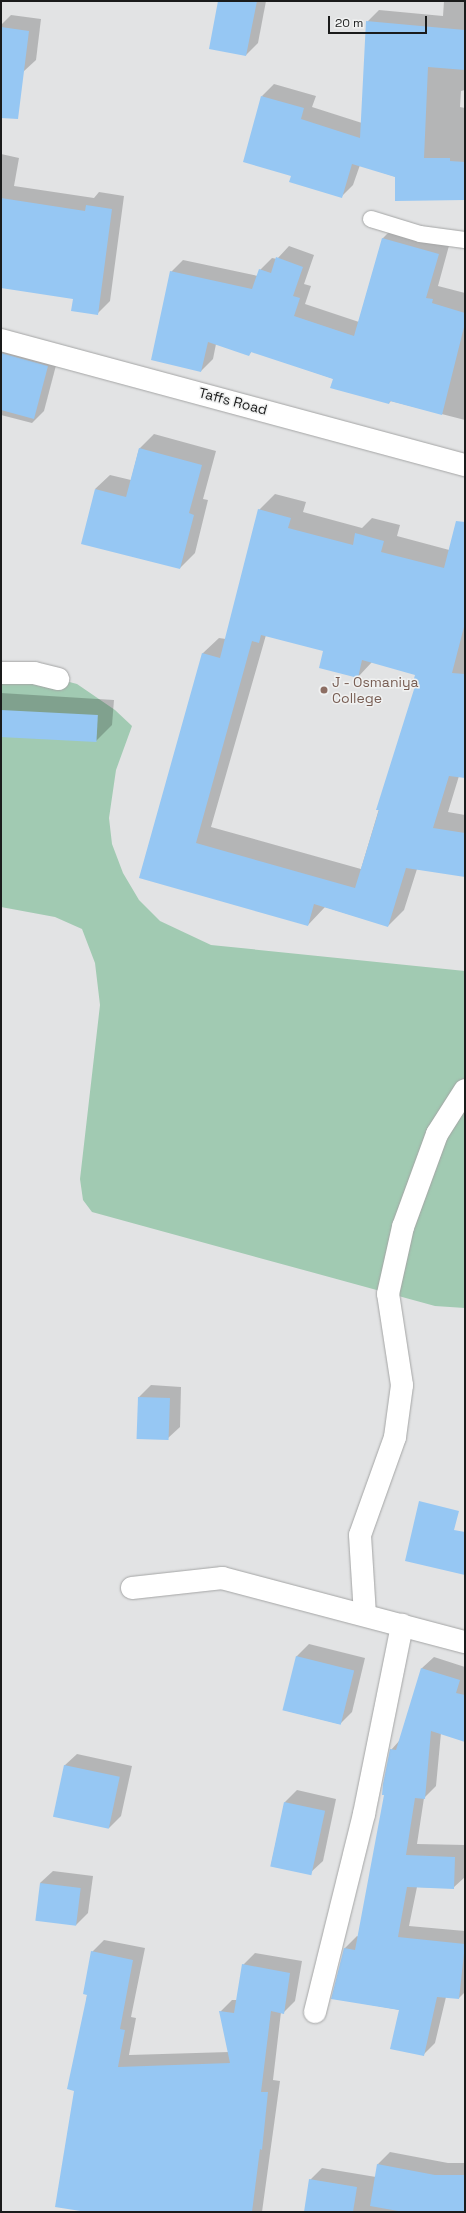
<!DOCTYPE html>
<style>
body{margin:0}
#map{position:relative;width:466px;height:2213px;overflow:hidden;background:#e2e3e4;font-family:"Space Grotesk",sans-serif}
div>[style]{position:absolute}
.green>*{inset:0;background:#a1cab2}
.shadow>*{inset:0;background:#0003}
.building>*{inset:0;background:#96c7f3;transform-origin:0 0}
.roads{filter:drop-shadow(0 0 1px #a4a5a5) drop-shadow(0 0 1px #a4a5a5)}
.lane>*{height:16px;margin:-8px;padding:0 8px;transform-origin:8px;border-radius:8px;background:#fff}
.street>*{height:22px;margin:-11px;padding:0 11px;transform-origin:11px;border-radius:11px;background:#fff}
.dots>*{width:11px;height:11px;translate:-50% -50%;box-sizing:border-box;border:2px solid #f0f1f1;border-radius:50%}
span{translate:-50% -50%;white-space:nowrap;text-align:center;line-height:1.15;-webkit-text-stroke:3px #f0f1f1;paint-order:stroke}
.street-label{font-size:14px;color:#1a1b1b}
.education-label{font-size:14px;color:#785e54}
.left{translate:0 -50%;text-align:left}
.frame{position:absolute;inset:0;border:2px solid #1a1b1b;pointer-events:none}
.scale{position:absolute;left:328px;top:16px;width:99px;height:18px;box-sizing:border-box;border:2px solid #1a1b1b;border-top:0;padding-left:5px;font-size:12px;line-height:14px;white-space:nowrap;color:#1a1b1b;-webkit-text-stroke:3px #f0f1f1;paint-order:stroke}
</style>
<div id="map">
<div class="green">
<div style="clip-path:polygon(1px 673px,58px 679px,77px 684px,115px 710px,132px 726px,116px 770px,109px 818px,112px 844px,123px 873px,139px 900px,160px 921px,211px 945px,465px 971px,465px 1308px,435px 1306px,92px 1212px,83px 1200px,80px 1179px,100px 1005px,95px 963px,82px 929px,55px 917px,1px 907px)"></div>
</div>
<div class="shadow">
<div style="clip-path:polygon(219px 1px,266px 1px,258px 43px,246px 55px)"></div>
<div style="clip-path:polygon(444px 1px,465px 1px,465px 90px,461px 91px,460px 107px,465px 108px,465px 188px,396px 177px,360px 165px,353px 185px,341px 197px,293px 175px,262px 96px,274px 84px,316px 96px,312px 107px,362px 123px,367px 22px,379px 10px,443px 16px)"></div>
<div style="clip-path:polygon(11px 15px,41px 19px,36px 60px,23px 72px,1px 70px,1px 25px)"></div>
<div style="clip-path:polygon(1px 154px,19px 158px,14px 186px,94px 198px,99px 192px,124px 196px,110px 301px,97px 314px,74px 298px,1px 266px)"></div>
<div style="clip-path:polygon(395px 226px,450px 242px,438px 286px,465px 293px,465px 420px,391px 401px,389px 403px,334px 379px,252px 351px,249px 355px,216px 344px,213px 359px,201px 371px,171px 272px,183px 260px,258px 276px,260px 270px,272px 258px,277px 259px,289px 246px,314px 255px,304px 284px,311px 286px,305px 304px,359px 322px,383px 238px)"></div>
<div style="clip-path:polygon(1px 333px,59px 354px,44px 411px,32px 423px,1px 415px)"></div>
<div style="clip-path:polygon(154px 434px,216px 451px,203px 499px,208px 500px,195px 553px,180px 568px,95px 489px,110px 475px,131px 480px,139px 449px)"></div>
<div style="clip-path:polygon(evenodd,275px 494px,306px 502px,303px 512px,362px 528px,372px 518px,400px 525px,397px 536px,453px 551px,465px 540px,465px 777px,459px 776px,448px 812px,465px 815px,465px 876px,417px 869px,404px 910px,388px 926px,325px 907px,308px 925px,140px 877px,203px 653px,219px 638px,226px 639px,259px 510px,275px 494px,266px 635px,324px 650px,358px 677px,372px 662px,416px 674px,417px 682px,361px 869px,211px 827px,266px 635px)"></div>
<div style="clip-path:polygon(1px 693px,114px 700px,112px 725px,96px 741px,1px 736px)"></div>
<div style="clip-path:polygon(151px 1385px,181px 1387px,180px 1427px,167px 1439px,139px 1397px)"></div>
<div style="clip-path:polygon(309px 1644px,365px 1658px,352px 1712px,340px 1724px,284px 1710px,297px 1656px)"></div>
<div style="clip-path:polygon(434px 1657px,465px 1667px,465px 1739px,441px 1733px,436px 1786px,424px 1798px,417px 1844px,465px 1845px,465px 1877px,453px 1888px,417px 1887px,409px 1926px,465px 1931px,465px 1992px,459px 1998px,446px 1997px,435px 2043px,423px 2055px,400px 2010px,332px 1998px,345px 1948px,357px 1936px,359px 1937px,385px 1794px,391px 1750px,400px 1740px,422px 1668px)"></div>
<div style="clip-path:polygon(77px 1754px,132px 1766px,121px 1816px,109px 1828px,64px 1766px)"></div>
<div style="clip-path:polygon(297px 1790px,336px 1799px,323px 1861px,310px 1873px,271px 1865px,285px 1802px)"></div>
<div style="clip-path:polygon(53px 1871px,93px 1876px,88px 1913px,76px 1925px,40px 1883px)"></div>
<div style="clip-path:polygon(104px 1940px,145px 1948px,131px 2017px,136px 2018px,129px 2055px,229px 2052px,220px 2012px,232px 2000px,237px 2000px,243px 1965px,255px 1953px,302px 1961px,295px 2001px,283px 2013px,281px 2012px,273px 2080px,280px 2081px,262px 2212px,93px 2212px,76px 2090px,92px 1952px)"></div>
<div style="clip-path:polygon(390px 2152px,448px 2163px,465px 2163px,465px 2212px,305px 2212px,310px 2180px,322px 2168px,376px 2177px,378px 2164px)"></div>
</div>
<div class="building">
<div style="clip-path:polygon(218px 1px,257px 1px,246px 56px,209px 49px)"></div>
<div style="clip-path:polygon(366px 21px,465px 30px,465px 70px,428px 67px,424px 158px,450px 158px,450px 161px,465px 162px,465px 200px,395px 201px,395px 177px,352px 164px,342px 198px,289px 182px,291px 176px,243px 162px,261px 96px,304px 108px,301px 119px,360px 138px)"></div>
<div style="clip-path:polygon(1px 27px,29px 31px,18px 119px,1px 118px)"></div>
<div style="clip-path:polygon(1px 198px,85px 211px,86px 205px,112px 209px,98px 315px,71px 311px,73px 299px,1px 288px)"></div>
<div style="clip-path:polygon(382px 238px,439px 254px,426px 298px,433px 299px,432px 303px,465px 313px,465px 323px,442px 415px,390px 401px,389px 404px,330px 388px,333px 379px,251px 352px,249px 356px,208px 342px,201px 372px,151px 360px,170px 271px,252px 289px,259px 269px,271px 273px,276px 257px,303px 267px,293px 296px,300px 298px,294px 316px,354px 336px)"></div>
<div style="clip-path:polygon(1px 353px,48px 366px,34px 419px,1px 410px)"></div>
<div style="clip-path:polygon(139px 448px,202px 465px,189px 513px,194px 515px,180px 569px,81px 544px,95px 489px,126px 497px)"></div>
<div style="clip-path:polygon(evenodd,258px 509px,291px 518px,288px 528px,353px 545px,355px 533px,384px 541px,381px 552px,444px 568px,456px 521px,465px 522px,465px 623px,452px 673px,465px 674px,465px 778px,449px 776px,433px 828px,465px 833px,465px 877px,406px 868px,388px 927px,314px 904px,308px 926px,139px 878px,202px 653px,220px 658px,258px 509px,261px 635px,323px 651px,319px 668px,358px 678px,362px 660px,415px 675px,413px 682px,416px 683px,376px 810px,379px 810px,355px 888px,196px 843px,252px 641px,259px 643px,261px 635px)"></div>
<div style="left:1px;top:710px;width:97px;height:27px;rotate:3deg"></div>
<div style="left:138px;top:1397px;width:32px;height:42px;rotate:2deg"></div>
<div style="clip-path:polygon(419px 1501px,459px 1511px,454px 1530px,465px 1532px,465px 1575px,405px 1561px)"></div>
<div style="left:296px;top:1656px;width:60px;height:56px;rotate:14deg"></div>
<div style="clip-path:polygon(421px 1668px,460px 1680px,456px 1693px,465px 1695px,465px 1742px,431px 1731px,425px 1799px,415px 1798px,406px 1855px,455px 1857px,454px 1889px,407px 1887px,398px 1937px,465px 1944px,459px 1999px,437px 1997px,424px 2056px,390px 2049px,399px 2010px,331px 1999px,344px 1948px,355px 1950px,384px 1795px,382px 1795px,383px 1784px,390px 1749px,396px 1750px)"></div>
<div style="left:64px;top:1765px;width:57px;height:53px;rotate:12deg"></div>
<div style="left:284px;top:1802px;width:42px;height:66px;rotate:12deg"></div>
<div style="left:40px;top:1883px;width:41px;height:38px;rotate:7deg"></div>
<div style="clip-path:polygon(91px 1951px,133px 1960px,120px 2029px,125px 2030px,118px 2067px,230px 2063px,219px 2011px,234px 2013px,242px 1964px,290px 1973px,284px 2014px,271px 2011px,261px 2092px,268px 2092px,262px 2150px,260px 2149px,252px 2212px,87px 2212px,55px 2207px,74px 2091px,67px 2089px,87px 1995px,83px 1994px)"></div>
<div style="clip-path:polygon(377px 2164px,435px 2175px,465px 2175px,465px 2212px,404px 2212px,370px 2206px)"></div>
<div style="clip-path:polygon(309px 2179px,357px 2187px,353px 2212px,304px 2212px)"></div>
</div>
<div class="roads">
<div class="lane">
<div style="left:371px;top:219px;width:51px;rotate:17deg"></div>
<div style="left:420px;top:234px;width:45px;rotate:7.6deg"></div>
</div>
<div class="street">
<div style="left:1px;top:340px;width:481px;rotate:15.1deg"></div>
<div style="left:1px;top:673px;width:33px"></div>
<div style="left:34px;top:673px;width:25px;rotate:14deg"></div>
<div style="left:132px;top:1588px;width:91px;rotate:-6.3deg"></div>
<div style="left:222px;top:1578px;width:251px;rotate:14.8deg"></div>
<div style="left:365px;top:1615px;width:80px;rotate:-93.6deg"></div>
<div style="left:360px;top:1535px;width:104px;rotate:-70.3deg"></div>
<div style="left:395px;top:1437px;width:52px;rotate:-82.3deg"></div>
<div style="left:402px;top:1385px;width:92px;rotate:-98.7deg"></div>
<div style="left:388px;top:1294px;width:69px;rotate:-77.4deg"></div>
<div style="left:403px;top:1227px;width:99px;rotate:-69.9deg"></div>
<div style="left:437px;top:1134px;width:52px;rotate:-57.5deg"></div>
<div style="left:315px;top:2012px;width:204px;rotate:-76.1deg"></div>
<div style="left:364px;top:1814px;width:193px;rotate:-78.6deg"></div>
</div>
</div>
<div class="dots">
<div style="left:324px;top:690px;background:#8d6e63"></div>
</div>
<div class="street-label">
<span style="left:233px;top:401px;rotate:15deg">Taffs Road</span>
</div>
<div class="education-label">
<span class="left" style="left:332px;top:690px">J - Osmaniya<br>College</span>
</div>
<div class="frame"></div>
<div class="scale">20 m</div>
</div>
